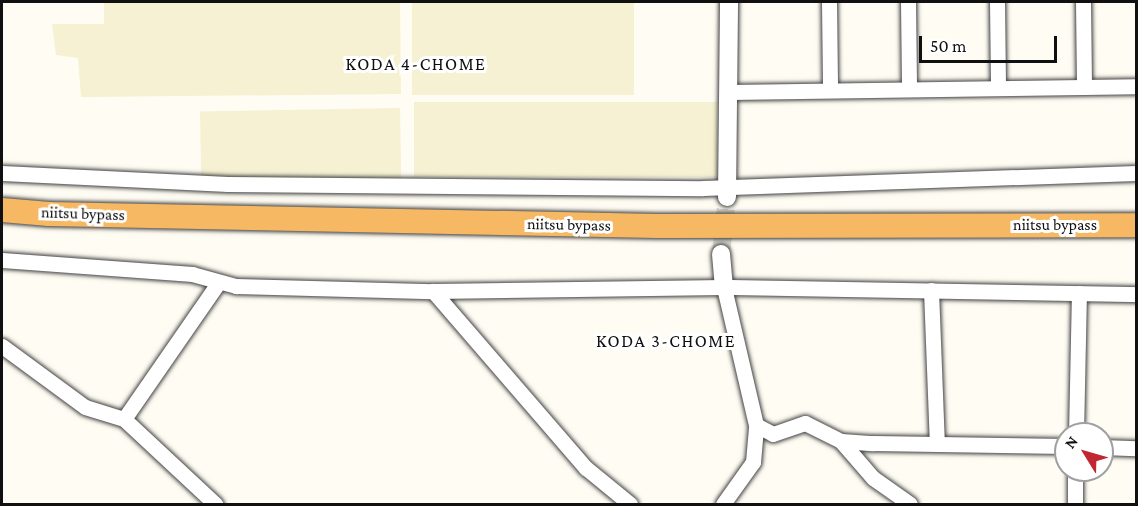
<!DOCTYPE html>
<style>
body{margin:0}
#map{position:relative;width:1138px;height:506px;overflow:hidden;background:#fffcf3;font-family:"Crimson Pro",serif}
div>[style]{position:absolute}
.farmland>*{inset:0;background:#f5f1d2;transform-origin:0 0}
.tertiary-tunnel>*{height:18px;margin-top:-9px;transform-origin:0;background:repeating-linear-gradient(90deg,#dbd9d1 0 18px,transparent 0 27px)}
.roads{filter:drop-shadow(0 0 2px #434343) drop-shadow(0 0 2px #434343)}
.minor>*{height:15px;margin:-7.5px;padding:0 7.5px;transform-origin:7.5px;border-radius:7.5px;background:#fff}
.tertiary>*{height:18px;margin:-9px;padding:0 9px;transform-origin:9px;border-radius:9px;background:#fff}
.trunk>*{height:24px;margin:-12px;padding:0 12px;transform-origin:12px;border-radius:12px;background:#f6b863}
span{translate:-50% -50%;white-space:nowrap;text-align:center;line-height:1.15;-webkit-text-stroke:6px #fff;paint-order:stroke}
.street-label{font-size:16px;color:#101010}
.neighbourhood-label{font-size:18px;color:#101010;letter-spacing:1.5px}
.frame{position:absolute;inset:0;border:3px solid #101010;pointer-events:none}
.north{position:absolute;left:1054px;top:422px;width:60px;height:60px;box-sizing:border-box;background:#fff;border:2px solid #9f9f9f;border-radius:50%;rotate:307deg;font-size:16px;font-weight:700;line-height:24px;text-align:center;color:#101010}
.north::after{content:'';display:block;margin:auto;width:21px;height:27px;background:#c02732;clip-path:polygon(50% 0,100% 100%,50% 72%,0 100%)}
.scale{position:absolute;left:919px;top:36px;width:138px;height:27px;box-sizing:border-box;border:3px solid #101010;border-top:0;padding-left:8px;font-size:18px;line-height:21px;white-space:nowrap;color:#101010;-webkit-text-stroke:4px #fff;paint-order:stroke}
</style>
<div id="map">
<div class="farmland">
<div style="clip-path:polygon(104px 2px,400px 2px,401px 94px,81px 97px,78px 58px,56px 55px,52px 24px,104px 24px)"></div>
<div style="left:412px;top:2px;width:222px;height:93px"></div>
<div style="left:717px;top:102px;width:75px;height:303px;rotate:90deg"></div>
<div style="left:400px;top:108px;width:71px;height:200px;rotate:89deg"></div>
</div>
<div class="tertiary-tunnel">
<div style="left:721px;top:254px;width:57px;rotate:-84deg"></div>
</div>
<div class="roads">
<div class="minor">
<div style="left:829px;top:2px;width:88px;rotate:89.3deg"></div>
<div style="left:908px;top:2px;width:87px;rotate:89.3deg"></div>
<div style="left:997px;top:2px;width:86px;rotate:89.3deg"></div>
<div style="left:1083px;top:2px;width:85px;rotate:89.3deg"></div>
<div style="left:730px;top:92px;width:406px;rotate:-0.8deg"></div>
<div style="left:2px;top:173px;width:226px;rotate:2.8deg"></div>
<div style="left:228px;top:184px;width:475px;rotate:0.5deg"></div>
<div style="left:703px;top:188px;width:433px;rotate:-2deg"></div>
<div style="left:2px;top:260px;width:191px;rotate:4.2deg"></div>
<div style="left:192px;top:274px;width:46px;rotate:15.3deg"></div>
<div style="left:236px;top:286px;width:197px;rotate:1.5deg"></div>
<div style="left:433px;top:291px;width:291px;rotate:-0.8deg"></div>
<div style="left:724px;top:287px;width:412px;rotate:1deg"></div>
<div style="left:931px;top:290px;width:154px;rotate:87.8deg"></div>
<div style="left:433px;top:291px;width:234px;rotate:49.2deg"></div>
<div style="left:586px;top:468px;width:57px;rotate:39.3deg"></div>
<div style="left:2px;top:346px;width:103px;rotate:36.3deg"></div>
<div style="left:85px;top:407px;width:41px;rotate:17.1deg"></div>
<div style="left:124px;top:419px;width:125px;rotate:43deg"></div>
<div style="left:124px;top:419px;width:165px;rotate:-55.3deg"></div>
<div style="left:756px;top:425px;width:19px;rotate:28deg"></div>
<div style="left:773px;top:434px;width:34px;rotate:-19deg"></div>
<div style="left:805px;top:423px;width:40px;rotate:26.6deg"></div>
<div style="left:841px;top:441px;width:32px;rotate:4deg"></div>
<div style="left:873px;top:443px;width:193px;rotate:0.9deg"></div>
<div style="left:1076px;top:434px;width:141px;rotate:-88.8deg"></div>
<div style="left:841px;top:441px;width:49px;rotate:49.1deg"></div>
<div style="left:873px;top:478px;width:45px;rotate:35.1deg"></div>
<div style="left:1102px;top:447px;width:34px;rotate:2deg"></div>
<div style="left:723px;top:504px;width:52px;rotate:-54.5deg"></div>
<div style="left:753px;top:462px;width:37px;rotate:-85deg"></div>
<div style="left:756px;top:425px;width:142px;rotate:-103.1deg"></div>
<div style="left:1075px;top:504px;width:34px;rotate:-90deg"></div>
</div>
<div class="tertiary">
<div style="left:727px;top:197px;width:195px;rotate:-89.4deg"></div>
<div style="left:721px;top:254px;width:33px;rotate:85deg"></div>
</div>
<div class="trunk">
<div style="left:2px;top:210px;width:47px;rotate:4.9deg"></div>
<div style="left:49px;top:214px;width:608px;rotate:1.13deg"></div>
<div style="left:657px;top:226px;width:479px;rotate:-0.1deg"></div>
</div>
</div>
<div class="street-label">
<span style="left:83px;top:214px;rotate:2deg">niitsu bypass</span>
<span style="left:569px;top:225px;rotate:1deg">niitsu bypass</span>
<span style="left:1055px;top:225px">niitsu bypass</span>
</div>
<div class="neighbourhood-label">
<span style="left:416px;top:64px">KODA 4-CHOME</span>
<span style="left:666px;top:341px">KODA 3-CHOME</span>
</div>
<div class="frame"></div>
<div class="north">N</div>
<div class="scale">50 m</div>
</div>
